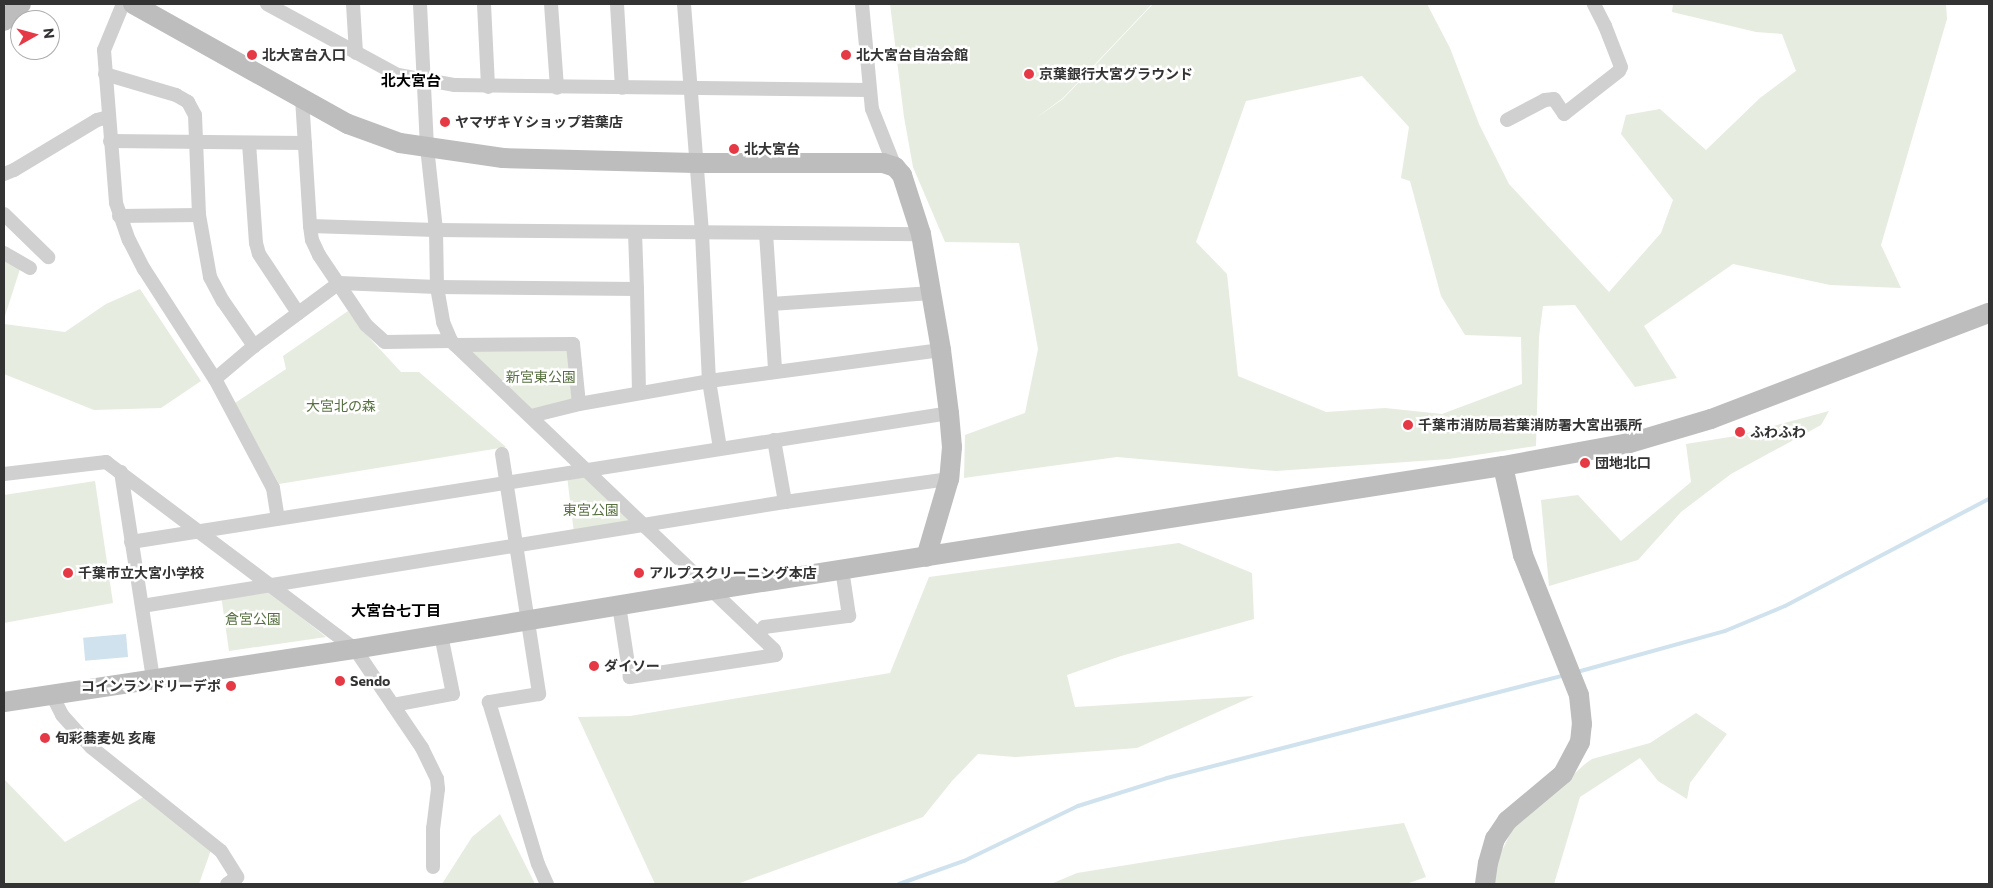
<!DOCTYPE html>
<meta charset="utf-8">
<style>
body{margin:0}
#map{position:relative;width:1993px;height:888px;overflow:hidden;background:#fff;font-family:Commissioner,"Noto Sans JP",sans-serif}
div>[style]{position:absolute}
.green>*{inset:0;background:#e6ecdf}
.water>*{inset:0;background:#cfe2ee;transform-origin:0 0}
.stream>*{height:4px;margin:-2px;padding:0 2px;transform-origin:2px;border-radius:2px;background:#cfe2ee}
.street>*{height:14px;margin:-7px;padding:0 7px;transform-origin:7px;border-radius:7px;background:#d0d0d0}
.secondary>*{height:20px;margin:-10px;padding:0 10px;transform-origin:10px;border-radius:10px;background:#bdbdbd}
.dots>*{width:14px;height:14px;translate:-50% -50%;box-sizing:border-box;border:2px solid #fff;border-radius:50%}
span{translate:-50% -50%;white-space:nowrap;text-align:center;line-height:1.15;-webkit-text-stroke:5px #fff;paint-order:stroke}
.poi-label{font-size:14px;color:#333;font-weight:700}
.left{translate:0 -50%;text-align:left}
.right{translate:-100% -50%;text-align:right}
.park-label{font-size:14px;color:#56703f}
.neighbourhood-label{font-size:15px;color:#000;font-weight:700}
.frame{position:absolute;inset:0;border:5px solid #333;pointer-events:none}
.north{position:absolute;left:10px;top:10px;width:50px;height:50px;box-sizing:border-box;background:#fff;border:1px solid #adadad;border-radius:50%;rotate:83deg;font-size:14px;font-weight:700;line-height:20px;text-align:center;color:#333}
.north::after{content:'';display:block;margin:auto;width:18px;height:22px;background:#e63946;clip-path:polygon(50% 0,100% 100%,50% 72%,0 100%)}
</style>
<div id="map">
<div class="green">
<div style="clip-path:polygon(evenodd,890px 4px,1152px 4px,1063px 98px,1033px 120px,1063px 99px,1153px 4px,1427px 4px,1450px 48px,1479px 124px,1509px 184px,1609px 292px,1661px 233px,1673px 200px,1621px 134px,1626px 115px,1660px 109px,1706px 150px,1760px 98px,1796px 71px,1782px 34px,1756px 32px,1672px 12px,1673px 4px,1946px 4px,1947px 19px,1881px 245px,1901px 288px,1830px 285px,1733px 264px,1644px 326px,1677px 378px,1635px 387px,1575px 305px,1543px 306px,1539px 337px,1536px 446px,1449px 459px,1276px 471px,1117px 457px,964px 478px,965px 435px,1025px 413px,1038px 349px,1019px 243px,945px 242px,913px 167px,904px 117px,890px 4px,1362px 76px,1409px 127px,1401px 178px,1410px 181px,1441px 296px,1465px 335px,1521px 337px,1522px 384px,1442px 414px,1385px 408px,1326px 412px,1238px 376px,1227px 274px,1196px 242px,1246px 101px,1362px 76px)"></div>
<div style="clip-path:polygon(4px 254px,21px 266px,4px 319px)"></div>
<div style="clip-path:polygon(140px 289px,201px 381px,161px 408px,94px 410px,4px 374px,4px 324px,65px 332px,106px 304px)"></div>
<div style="clip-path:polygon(348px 311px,363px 331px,401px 372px,419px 372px,506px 447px,279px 484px,235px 403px,286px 369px,283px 356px)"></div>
<div style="clip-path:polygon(472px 348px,568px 348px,574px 396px,570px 401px,531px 409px,470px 352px)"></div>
<div style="clip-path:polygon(1829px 411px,1821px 425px,1731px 474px,1681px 512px,1638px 560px,1549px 586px,1541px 500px,1578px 495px,1621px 541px,1691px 482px,1686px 444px,1736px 436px)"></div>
<div style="clip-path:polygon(582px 474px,630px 519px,627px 525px,574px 533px,567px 476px)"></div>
<div style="clip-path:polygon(95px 481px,113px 603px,4px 623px,4px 495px)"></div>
<div style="clip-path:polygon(1179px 543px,1252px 573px,1254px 619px,1121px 656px,1067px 675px,1075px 707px,1254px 696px,1137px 748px,1015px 757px,978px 754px,952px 781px,923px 817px,737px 884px,655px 884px,578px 717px,630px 716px,890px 673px,929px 577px)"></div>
<div style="clip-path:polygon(266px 589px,326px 637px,229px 651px,221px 595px)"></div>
<div style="clip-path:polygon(1696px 713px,1727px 734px,1690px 783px,1687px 799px,1658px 781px,1640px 758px,1580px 797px,1554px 884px,1493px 884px,1492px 871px,1512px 830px,1585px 764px,1592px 759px,1650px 743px)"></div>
<div style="clip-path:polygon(4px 779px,65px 842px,145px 796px,212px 847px,199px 884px,4px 884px)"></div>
<div style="clip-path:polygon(500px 814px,535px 884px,442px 884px,472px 837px)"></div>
<div style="clip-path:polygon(1404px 823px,1426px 877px,1406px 884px,1051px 884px,1077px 873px,1301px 837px)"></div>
</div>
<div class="water">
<div style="left:126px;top:634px;width:23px;height:43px;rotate:85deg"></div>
</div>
<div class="stream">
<div style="left:1577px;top:672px;width:154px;rotate:-15.5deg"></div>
<div style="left:1725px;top:631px;width:65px;rotate:-22.6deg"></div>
<div style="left:1785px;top:606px;width:230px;rotate:-27.7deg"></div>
<div style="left:899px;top:884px;width:69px;rotate:-19.5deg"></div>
<div style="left:964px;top:861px;width:127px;rotate:-25.8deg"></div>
<div style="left:1078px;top:806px;width:93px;rotate:-17.5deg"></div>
<div style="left:1167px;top:778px;width:411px;rotate:-14.5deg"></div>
</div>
<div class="street">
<div style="left:123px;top:4px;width:50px;rotate:112.4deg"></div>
<div style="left:104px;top:50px;width:153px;rotate:85.5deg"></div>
<div style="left:116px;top:203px;width:39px;rotate:71deg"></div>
<div style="left:129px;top:240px;width:33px;rotate:63deg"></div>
<div style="left:144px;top:269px;width:131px;rotate:57.2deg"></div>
<div style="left:215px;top:379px;width:51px;rotate:-40.2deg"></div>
<div style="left:254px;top:346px;width:106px;rotate:-36.5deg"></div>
<div style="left:339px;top:283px;width:98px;rotate:2.3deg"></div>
<div style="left:437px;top:287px;width:200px;rotate:0.6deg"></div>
<div style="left:637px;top:289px;width:104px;rotate:88.9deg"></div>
<div style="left:267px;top:4px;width:149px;rotate:28.5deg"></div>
<div style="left:398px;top:75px;width:58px;rotate:10deg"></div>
<div style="left:455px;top:85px;width:414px;rotate:0.7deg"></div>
<div style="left:353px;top:4px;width:49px;rotate:86.5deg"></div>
<div style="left:420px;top:4px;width:143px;rotate:87.2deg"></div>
<div style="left:427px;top:147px;width:83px;rotate:83.8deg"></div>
<div style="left:436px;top:230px;width:57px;rotate:89deg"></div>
<div style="left:437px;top:287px;width:36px;rotate:80deg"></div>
<div style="left:443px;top:322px;width:21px;rotate:67deg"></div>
<div style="left:451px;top:341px;width:447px;rotate:43.7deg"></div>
<div style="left:774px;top:650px;width:5px;rotate:68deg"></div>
<div style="left:776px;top:655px;width:148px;rotate:171.4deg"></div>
<div style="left:630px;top:677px;width:73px;rotate:-98.7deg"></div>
<div style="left:484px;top:4px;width:83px;rotate:87.2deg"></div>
<div style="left:551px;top:4px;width:84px;rotate:85.9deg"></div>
<div style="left:617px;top:4px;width:84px;rotate:86.6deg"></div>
<div style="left:684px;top:4px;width:230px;rotate:85.5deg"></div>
<div style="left:702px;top:233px;width:148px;rotate:87.3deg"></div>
<div style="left:709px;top:381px;width:68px;rotate:80.7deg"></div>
<div style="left:862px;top:4px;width:105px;rotate:84.6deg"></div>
<div style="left:872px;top:109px;width:62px;rotate:68.4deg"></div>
<div style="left:105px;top:74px;width:74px;rotate:16.5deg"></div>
<div style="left:176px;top:95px;width:14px;rotate:30deg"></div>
<div style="left:188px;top:102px;width:15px;rotate:62deg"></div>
<div style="left:195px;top:115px;width:100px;rotate:87.7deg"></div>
<div style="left:199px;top:215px;width:63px;rotate:79.9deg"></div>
<div style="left:210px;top:277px;width:27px;rotate:62deg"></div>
<div style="left:223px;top:301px;width:55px;rotate:55.4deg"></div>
<div style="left:302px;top:98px;width:128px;rotate:86.4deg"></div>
<div style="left:310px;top:226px;width:14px;rotate:82deg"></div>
<div style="left:312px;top:240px;width:17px;rotate:65deg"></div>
<div style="left:319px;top:255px;width:84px;rotate:56.1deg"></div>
<div style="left:366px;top:325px;width:25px;rotate:42deg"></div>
<div style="left:385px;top:342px;width:66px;rotate:-0.9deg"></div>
<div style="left:1507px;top:120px;width:43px;rotate:-27.8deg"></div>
<div style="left:1545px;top:100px;width:9px;rotate:-6deg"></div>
<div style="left:1554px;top:99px;width:18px;rotate:56deg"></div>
<div style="left:1564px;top:114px;width:70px;rotate:-38deg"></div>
<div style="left:1619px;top:71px;width:4px;rotate:-63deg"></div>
<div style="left:1621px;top:67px;width:44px;rotate:-111.3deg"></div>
<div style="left:1605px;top:26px;width:25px;rotate:-117deg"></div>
<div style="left:110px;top:141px;width:195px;rotate:0.6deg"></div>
<div style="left:249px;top:143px;width:100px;rotate:86deg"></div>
<div style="left:256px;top:243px;width:11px;rotate:75deg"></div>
<div style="left:259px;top:254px;width:71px;rotate:56.5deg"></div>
<div style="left:4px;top:174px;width:11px;rotate:-22deg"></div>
<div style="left:14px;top:170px;width:97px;rotate:-31.1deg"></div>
<div style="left:97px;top:120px;width:11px;rotate:-15deg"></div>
<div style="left:4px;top:214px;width:62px;rotate:44.3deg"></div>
<div style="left:119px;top:216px;width:80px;rotate:-0.7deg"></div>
<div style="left:310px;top:226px;width:126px;rotate:1.8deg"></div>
<div style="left:436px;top:230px;width:485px;rotate:0.5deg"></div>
<div style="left:635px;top:232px;width:57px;rotate:88deg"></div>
<div style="left:766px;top:233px;width:137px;rotate:86.2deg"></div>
<div style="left:4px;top:253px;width:30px;rotate:30deg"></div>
<div style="left:771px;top:304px;width:161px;rotate:-3.9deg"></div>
<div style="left:455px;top:345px;width:118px;rotate:-0.5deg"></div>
<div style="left:573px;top:344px;width:60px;rotate:84.3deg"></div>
<div style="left:215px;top:379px;width:123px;rotate:62deg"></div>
<div style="left:273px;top:488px;width:31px;rotate:81deg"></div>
<div style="left:531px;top:416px;width:49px;rotate:-14deg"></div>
<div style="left:579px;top:404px;width:132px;rotate:-10deg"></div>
<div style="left:709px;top:381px;width:234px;rotate:-7.6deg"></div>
<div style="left:774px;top:440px;width:63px;rotate:79.9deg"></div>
<div style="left:502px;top:454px;width:243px;rotate:81.2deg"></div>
<div style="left:539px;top:694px;width:51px;rotate:170.9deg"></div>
<div style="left:489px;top:702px;width:169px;rotate:73.2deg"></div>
<div style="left:538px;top:864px;width:22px;rotate:66deg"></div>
<div style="left:121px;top:472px;width:209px;rotate:81.2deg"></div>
<div style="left:4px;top:474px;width:103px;rotate:-6.7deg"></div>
<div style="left:106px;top:462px;width:311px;rotate:36.9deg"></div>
<div style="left:355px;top:649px;width:120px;rotate:55.9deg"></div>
<div style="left:422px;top:748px;width:34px;rotate:64deg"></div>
<div style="left:437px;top:779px;width:10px;rotate:84deg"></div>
<div style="left:438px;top:789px;width:39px;rotate:97deg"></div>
<div style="left:433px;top:828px;width:39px;rotate:90deg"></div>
<div style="left:131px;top:542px;width:828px;rotate:-8.96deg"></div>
<div style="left:142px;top:606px;width:651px;rotate:-9.19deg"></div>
<div style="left:785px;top:502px;width:166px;rotate:-8deg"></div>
<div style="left:759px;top:635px;width:9px;rotate:-58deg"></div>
<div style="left:764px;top:627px;width:86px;rotate:-7.4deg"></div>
<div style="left:849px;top:616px;width:48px;rotate:-98.5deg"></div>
<div style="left:52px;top:695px;width:22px;rotate:63deg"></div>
<div style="left:62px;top:715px;width:43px;rotate:47.8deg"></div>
<div style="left:91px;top:747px;width:166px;rotate:38.7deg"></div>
<div style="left:221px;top:851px;width:31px;rotate:58deg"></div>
<div style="left:237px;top:877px;width:12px;rotate:145deg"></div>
<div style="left:393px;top:705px;width:61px;rotate:-10.4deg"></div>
<div style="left:453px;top:694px;width:60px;rotate:-101.5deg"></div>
</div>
<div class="secondary">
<div style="left:133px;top:4px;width:246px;rotate:29.2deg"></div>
<div style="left:348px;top:124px;width:55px;rotate:20.1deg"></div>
<div style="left:400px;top:143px;width:104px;rotate:8.3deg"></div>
<div style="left:503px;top:158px;width:192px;rotate:1.5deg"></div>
<div style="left:695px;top:163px;width:188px"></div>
<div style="left:883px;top:163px;width:13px;rotate:18deg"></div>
<div style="left:895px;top:167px;width:11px;rotate:49deg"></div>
<div style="left:902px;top:175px;width:62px;rotate:72.1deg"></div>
<div style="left:921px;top:234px;width:118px;rotate:80.2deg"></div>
<div style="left:941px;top:350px;width:64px;rotate:82.8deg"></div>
<div style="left:949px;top:413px;width:34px;rotate:85deg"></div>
<div style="left:952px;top:447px;width:32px;rotate:95deg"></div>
<div style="left:949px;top:479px;width:81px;rotate:106.4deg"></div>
<div style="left:4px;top:21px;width:24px;rotate:-45deg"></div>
<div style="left:4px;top:702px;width:355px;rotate:-8.6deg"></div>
<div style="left:355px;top:649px;width:361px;rotate:-9.4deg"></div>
<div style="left:711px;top:590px;width:802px;rotate:-8.9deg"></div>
<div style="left:1503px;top:466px;width:129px;rotate:-10.3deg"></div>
<div style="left:1630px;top:443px;width:84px;rotate:-16.5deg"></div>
<div style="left:1711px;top:419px;width:298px;rotate:-20.9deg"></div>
<div style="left:1485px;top:884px;width:21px;rotate:-82deg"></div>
<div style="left:1488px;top:863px;width:25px;rotate:-74deg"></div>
<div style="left:1495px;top:839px;width:22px;rotate:-56deg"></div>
<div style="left:1507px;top:821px;width:73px;rotate:-40deg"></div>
<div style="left:1563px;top:774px;width:36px;rotate:-62deg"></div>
<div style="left:1580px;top:742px;width:18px;rotate:-84deg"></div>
<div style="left:1582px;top:724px;width:29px;rotate:-96deg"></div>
<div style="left:1579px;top:695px;width:151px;rotate:-111.8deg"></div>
<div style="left:1523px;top:555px;width:91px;rotate:-102.7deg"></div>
</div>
<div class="dots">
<div style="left:252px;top:55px;background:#e63946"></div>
<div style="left:846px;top:55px;background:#e63946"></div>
<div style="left:1029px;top:74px;background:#e63946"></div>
<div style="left:445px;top:122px;background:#e63946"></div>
<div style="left:734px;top:149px;background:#e63946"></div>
<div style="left:1408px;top:425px;background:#e63946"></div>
<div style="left:1740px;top:432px;background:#e63946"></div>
<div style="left:1585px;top:463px;background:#e63946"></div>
<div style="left:68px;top:573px;background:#e63946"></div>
<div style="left:639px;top:573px;background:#e63946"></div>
<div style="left:594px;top:666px;background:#e63946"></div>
<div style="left:340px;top:681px;background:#e63946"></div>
<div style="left:231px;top:686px;background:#e63946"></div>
<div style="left:45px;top:738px;background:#e63946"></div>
</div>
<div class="poi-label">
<span class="left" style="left:262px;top:55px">北大宮台入口</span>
<span class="left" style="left:856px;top:55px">北大宮台自治会館</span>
<span class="left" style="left:1039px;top:74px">京葉銀行大宮グラウンド</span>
<span class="left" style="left:455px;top:122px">ヤマザキＹショップ若葉店</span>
<span class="left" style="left:744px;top:149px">北大宮台</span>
<span class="left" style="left:1418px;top:425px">千葉市消防局若葉消防署大宮出張所</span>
<span class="left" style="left:1750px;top:432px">ふわふわ</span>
<span class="left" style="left:1595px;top:463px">団地北口</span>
<span class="left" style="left:78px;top:573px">千葉市立大宮小学校</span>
<span class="left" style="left:649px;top:573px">アルプスクリーニング本店</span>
<span class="left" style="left:604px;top:666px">ダイソー</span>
<span class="left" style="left:350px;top:681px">Sendo</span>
<span class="right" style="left:221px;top:686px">コインランドリーデポ</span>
<span class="left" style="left:55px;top:738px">旬彩蕎麦処 亥庵</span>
</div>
<div class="park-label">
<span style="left:541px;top:377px">新宮東公園</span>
<span style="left:341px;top:406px">大宮北の森</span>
<span style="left:591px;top:510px">東宮公園</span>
<span style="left:253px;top:619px">倉宮公園</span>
</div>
<div class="neighbourhood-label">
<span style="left:411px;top:81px">北大宮台</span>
<span style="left:396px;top:611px">大宮台七丁目</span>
</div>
<div class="frame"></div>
<div class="north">N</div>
</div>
